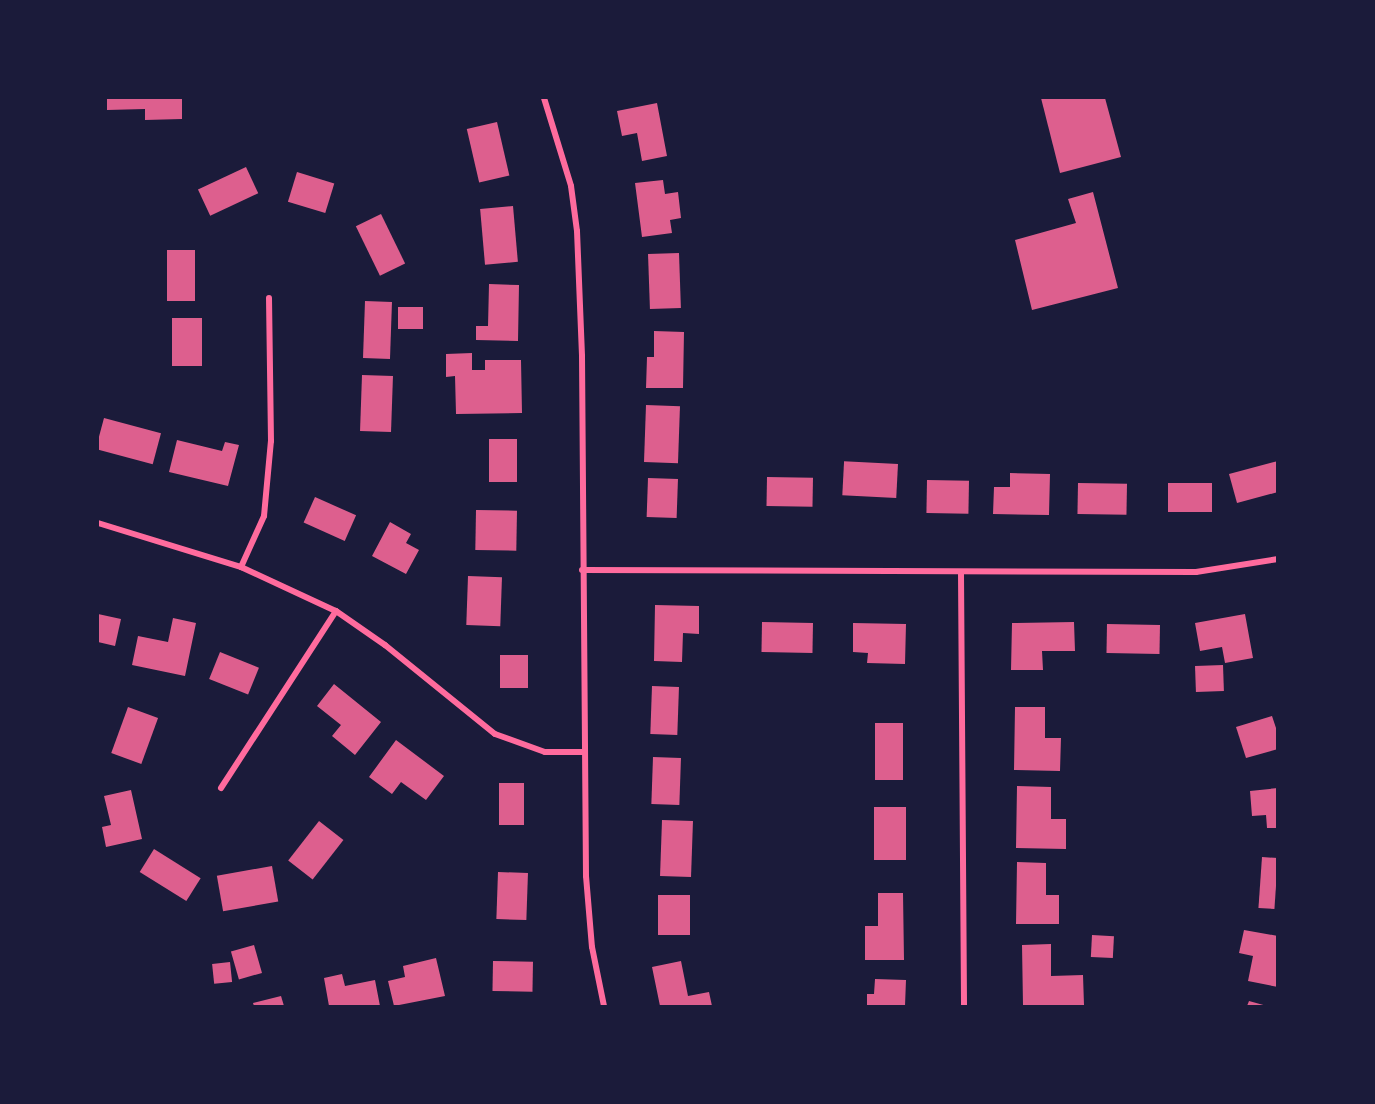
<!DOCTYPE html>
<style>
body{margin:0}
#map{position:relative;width:1375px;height:1104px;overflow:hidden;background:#1b1b3a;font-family:Cabin,sans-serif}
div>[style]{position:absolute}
.building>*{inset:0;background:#dd5f8e;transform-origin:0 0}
.minor>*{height:6px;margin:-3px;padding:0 3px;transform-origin:3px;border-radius:3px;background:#ff6b9d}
span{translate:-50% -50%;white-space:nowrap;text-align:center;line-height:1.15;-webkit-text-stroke:4.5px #1b1b3a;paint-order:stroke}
.frame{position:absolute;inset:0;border:99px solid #1b1b3a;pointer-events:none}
</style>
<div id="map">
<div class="building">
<div style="clip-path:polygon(107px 98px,182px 98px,182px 119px,145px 120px,145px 109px,107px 110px)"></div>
<div style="clip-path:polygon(1041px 98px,1105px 98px,1121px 157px,1060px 173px)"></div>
<div style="clip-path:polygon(657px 103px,667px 156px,642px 161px,637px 133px,622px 136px,617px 111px)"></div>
<div style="left:497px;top:122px;width:55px;height:31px;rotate:77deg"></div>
<div style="left:246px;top:167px;width:29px;height:53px;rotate:65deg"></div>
<div style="left:297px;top:172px;width:39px;height:31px;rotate:17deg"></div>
<div style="clip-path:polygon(663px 180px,665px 194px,678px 192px,681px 218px,670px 220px,672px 233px,642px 237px,635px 183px)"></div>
<div style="clip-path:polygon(1093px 192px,1118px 288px,1032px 310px,1015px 240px,1076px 223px,1068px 199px)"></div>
<div style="left:513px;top:206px;width:56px;height:33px;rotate:85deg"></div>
<div style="left:381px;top:214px;width:55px;height:28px;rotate:64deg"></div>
<div style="left:167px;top:250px;width:28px;height:51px"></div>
<div style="left:679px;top:253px;width:55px;height:31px;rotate:88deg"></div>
<div style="clip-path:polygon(489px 284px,519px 285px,518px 341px,476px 340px,476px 326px,488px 326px)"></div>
<div style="left:365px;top:301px;width:27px;height:57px;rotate:2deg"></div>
<div style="left:398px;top:307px;width:25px;height:22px"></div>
<div style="left:172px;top:318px;width:30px;height:48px"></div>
<div style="clip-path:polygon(654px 331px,684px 332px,683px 388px,646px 388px,647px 357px,654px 357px)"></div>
<div style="clip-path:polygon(472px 353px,472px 370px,485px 370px,485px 360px,521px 360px,522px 413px,456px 414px,455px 376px,446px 377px,446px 354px)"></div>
<div style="left:362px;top:375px;width:31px;height:56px;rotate:2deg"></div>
<div style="left:646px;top:405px;width:34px;height:57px;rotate:2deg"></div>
<div style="left:104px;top:418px;width:59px;height:32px;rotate:15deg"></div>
<div style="left:489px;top:439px;width:28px;height:43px"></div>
<div style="clip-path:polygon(177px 440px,222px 451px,225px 442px,239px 445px,228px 486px,169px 472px)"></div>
<div style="clip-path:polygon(1278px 461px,1278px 492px,1237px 503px,1229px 474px)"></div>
<div style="left:898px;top:464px;width:34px;height:54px;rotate:93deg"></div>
<div style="clip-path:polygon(1010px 473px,1050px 474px,1049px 515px,993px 514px,994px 487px,1010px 487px)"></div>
<div style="left:767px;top:477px;width:46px;height:29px;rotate:1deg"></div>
<div style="left:648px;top:478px;width:30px;height:39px;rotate:2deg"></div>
<div style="left:927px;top:480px;width:42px;height:33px;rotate:1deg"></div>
<div style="left:1078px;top:483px;width:49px;height:31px;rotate:1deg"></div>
<div style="left:1168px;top:483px;width:44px;height:29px"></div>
<div style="left:315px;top:497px;width:45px;height:28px;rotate:24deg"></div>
<div style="left:476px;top:510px;width:41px;height:40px;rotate:1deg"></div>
<div style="clip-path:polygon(390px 522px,411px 534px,406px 543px,419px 550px,406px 574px,372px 556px)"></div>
<div style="left:468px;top:576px;width:34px;height:49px;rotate:2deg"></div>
<div style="clip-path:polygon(655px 605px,699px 606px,699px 634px,683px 633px,682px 662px,654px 661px)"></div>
<div style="clip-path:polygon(98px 614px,121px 619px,115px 646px,98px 642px)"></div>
<div style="clip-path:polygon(1245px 614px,1253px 658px,1225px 663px,1222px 647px,1200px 651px,1195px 623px)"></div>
<div style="clip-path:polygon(173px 618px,196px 623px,185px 676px,132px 665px,138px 636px,168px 642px)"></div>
<div style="left:762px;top:622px;width:51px;height:30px;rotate:1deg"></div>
<div style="clip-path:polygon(1074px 622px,1075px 651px,1042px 651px,1043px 670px,1011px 670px,1012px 623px)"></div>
<div style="clip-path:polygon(853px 623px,906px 624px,905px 664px,867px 663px,868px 653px,853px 652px)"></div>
<div style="left:1107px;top:624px;width:53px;height:29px;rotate:1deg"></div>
<div style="left:220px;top:652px;width:42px;height:29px;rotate:22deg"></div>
<div style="left:500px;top:655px;width:28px;height:33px"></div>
<div style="left:1223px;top:665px;width:26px;height:28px;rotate:88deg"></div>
<div style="clip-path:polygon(334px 684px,381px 722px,355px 755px,332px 736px,341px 725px,317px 706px)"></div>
<div style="left:652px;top:686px;width:27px;height:48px;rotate:2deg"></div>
<div style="left:128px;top:707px;width:32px;height:49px;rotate:20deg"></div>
<div style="clip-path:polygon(1015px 707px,1045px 707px,1045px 738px,1061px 738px,1060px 771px,1014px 770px)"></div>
<div style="clip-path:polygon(1272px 716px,1278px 734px,1278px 749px,1246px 758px,1236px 727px)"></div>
<div style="left:875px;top:723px;width:28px;height:57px"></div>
<div style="clip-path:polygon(396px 740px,444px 776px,426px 800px,401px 782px,392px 794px,369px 777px)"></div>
<div style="left:653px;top:757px;width:28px;height:47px;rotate:2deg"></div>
<div style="left:499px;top:783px;width:25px;height:42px"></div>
<div style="clip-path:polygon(1017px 786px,1051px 787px,1051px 819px,1066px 819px,1066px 849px,1016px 848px)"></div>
<div style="clip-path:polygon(1278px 788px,1278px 828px,1267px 828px,1266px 815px,1252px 816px,1250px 791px)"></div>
<div style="clip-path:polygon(131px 790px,142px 839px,106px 847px,102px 827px,111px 825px,104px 796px)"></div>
<div style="left:874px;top:807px;width:32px;height:53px"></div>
<div style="left:662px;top:820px;width:31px;height:56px;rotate:2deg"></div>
<div style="left:319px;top:821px;width:31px;height:50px;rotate:38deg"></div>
<div style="left:154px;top:849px;width:55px;height:27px;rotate:32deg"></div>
<div style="left:1262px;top:857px;width:16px;height:51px;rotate:4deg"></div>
<div style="clip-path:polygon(1017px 862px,1046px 863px,1046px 895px,1059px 895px,1059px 924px,1016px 924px)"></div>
<div style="left:272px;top:866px;width:36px;height:56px;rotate:80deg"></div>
<div style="left:498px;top:872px;width:30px;height:47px;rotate:2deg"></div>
<div style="clip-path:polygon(878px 893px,903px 893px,904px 960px,865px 960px,865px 926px,878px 926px)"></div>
<div style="left:658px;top:895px;width:32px;height:40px"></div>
<div style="clip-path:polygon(1244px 930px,1278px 936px,1278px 987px,1248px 981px,1253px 956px,1239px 953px)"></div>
<div style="left:1092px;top:935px;width:22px;height:22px;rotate:3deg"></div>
<div style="clip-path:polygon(1051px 944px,1051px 976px,1083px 975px,1084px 1005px,1023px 1006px,1022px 945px)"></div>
<div style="left:254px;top:945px;width:29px;height:24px;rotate:74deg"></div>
<div style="clip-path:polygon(436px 958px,445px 996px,394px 1006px,388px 981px,405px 977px,403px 966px)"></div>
<div style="left:493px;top:961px;width:40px;height:30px;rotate:1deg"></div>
<div style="clip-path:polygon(681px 961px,688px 996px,709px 992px,712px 1006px,660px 1006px,652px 967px)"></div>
<div style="left:230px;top:962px;width:20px;height:18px;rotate:84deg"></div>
<div style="clip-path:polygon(342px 974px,345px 986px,375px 980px,380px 1006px,329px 1006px,324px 978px)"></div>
<div style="clip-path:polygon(875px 979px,906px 980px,905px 1006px,867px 1006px,867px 994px,874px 994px)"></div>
<div style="clip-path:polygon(281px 996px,284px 1006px,254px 1006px,253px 1003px)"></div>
<div style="clip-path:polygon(1249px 1001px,1267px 1006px,1247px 1006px)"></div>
</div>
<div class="minor">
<div style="left:544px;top:98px;width:92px;rotate:72.9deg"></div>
<div style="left:571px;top:186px;width:45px;rotate:82.4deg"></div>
<div style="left:577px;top:231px;width:125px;rotate:87.7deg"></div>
<div style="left:582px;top:356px;width:520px;rotate:89.56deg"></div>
<div style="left:586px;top:876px;width:71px;rotate:85.2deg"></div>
<div style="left:592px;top:947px;width:60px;rotate:78.5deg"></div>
<div style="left:98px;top:523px;width:150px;rotate:17.1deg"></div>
<div style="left:241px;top:567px;width:105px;rotate:24.9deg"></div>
<div style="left:336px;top:611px;width:60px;rotate:34.8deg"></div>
<div style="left:385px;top:645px;width:141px;rotate:39deg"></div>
<div style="left:495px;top:734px;width:53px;rotate:19.8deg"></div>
<div style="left:545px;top:752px;width:40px"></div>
<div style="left:241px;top:567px;width:56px;rotate:-65.7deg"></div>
<div style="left:264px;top:516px;width:75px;rotate:-84.7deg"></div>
<div style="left:271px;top:441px;width:143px;rotate:-90.8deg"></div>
<div style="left:582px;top:570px;width:614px;rotate:0.19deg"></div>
<div style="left:1196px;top:572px;width:83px;rotate:-9deg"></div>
<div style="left:961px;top:573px;width:433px;rotate:89.6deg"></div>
<div style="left:221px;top:788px;width:211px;rotate:-57deg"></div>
</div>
<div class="frame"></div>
</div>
